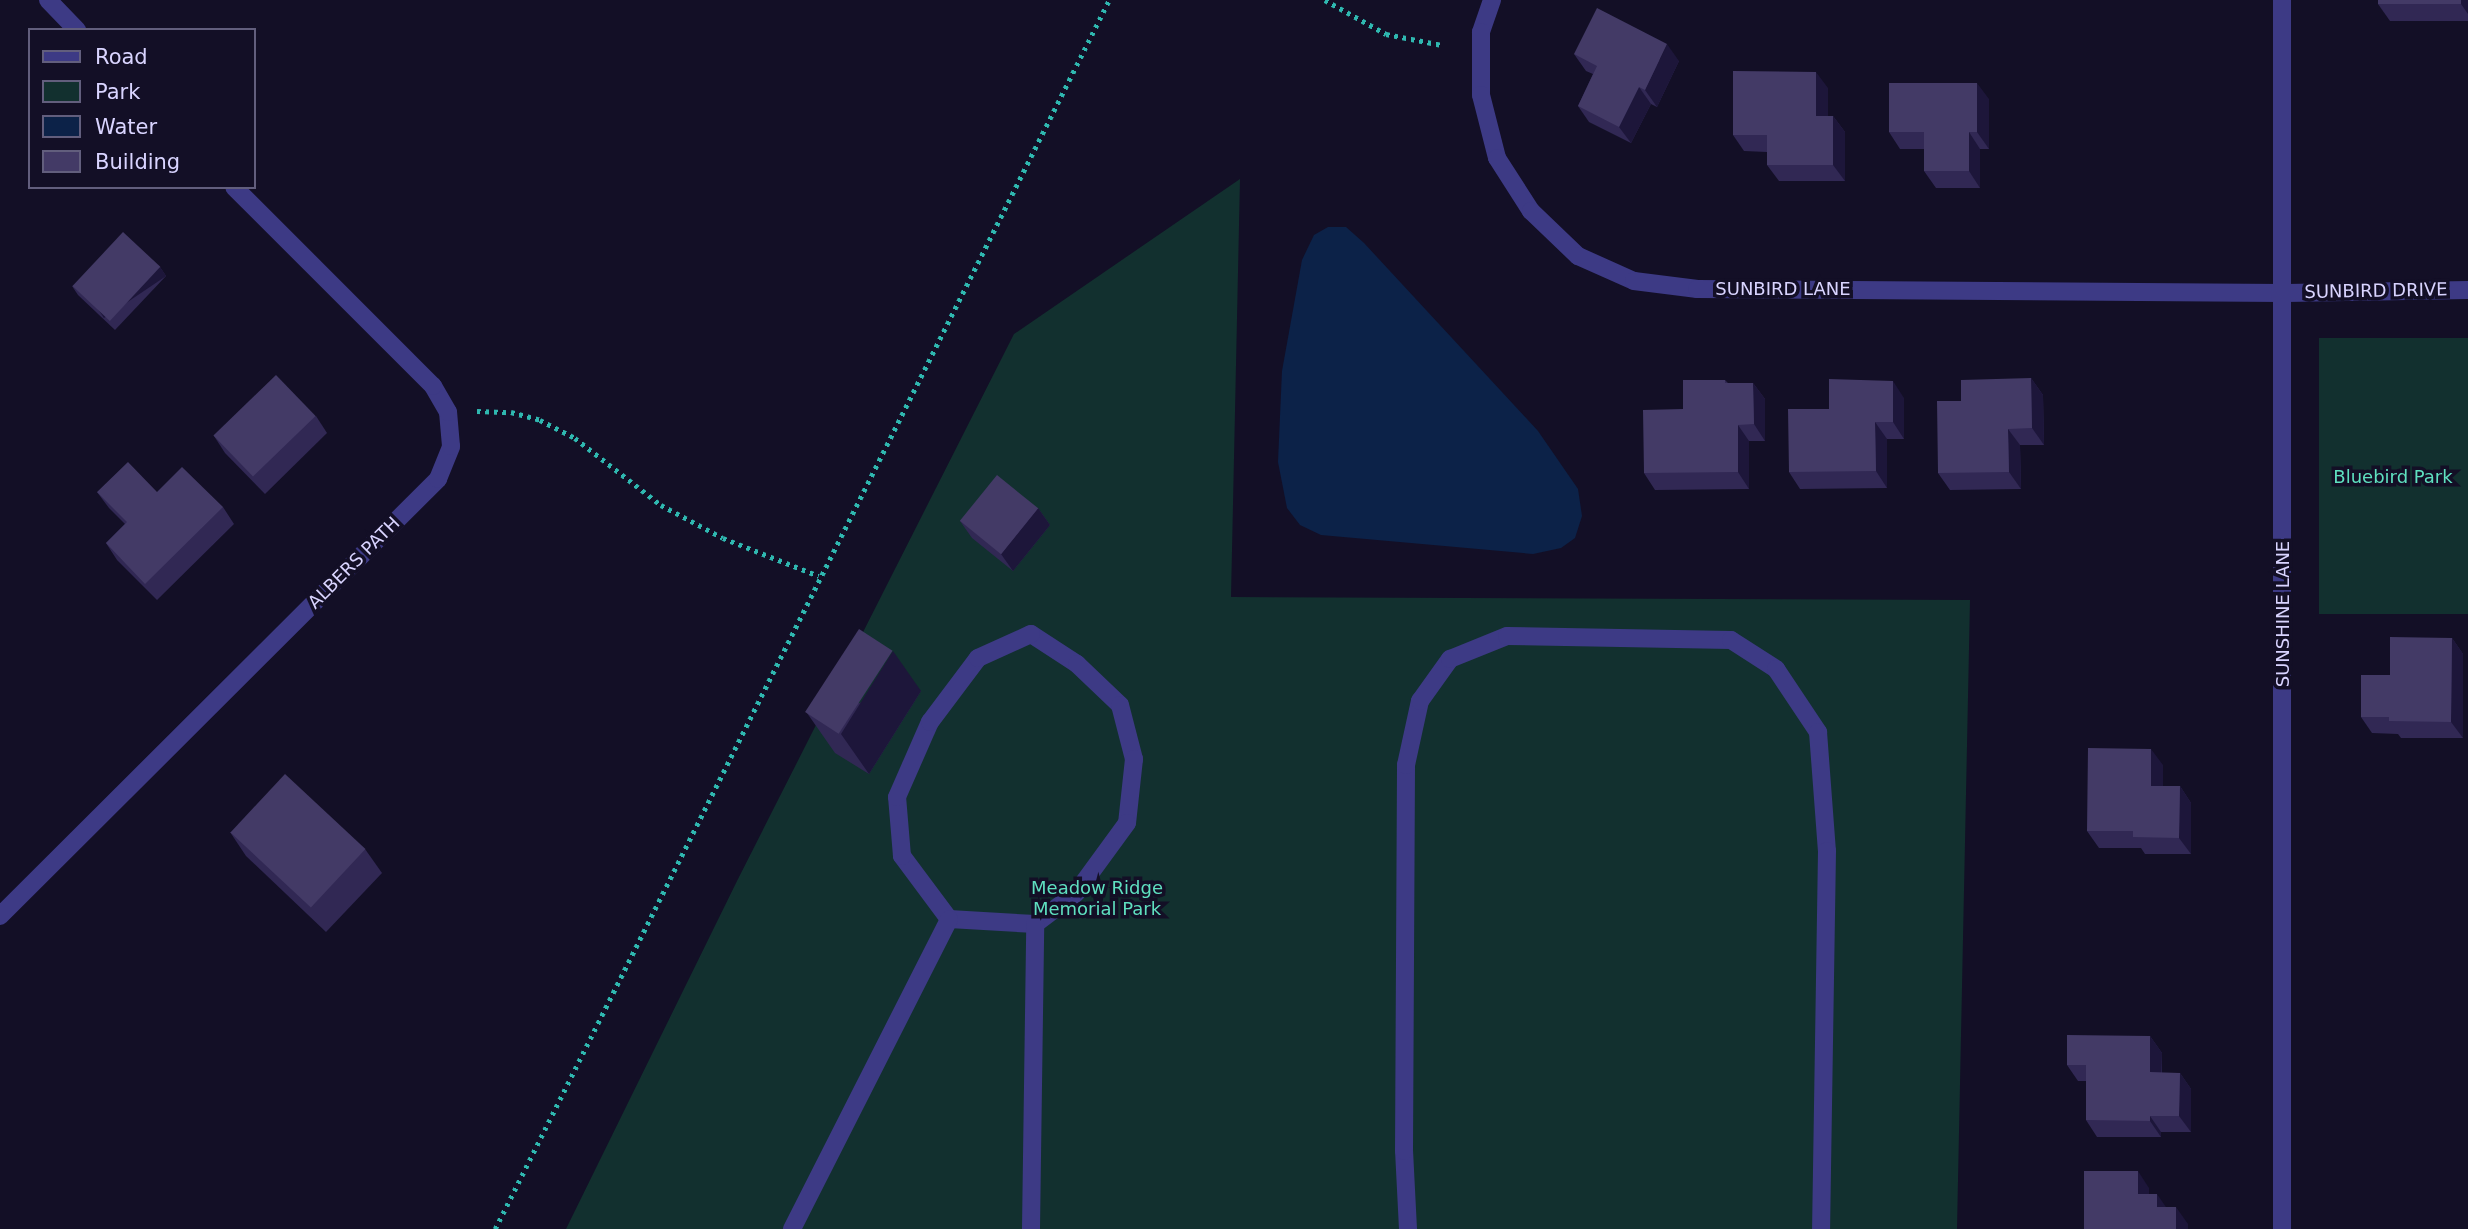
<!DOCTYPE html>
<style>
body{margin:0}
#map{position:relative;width:2468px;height:1229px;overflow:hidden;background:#130f26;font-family:"DejaVu Sans",sans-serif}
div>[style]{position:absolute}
.green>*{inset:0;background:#12302f;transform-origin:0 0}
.water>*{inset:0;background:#0c2248}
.path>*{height:4.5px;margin-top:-2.25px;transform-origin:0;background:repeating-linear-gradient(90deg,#2fb8b0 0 3.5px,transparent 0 8.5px)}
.minor>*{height:18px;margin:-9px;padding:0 9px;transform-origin:9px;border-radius:9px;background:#3d3a85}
.wall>*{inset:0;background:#312854}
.shaded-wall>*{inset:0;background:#1d163a;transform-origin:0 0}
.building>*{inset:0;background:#433a66;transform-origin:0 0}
span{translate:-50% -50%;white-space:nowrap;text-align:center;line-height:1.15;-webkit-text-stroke:7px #130f26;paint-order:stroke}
.street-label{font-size:18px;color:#d9d4ff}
.park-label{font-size:18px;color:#5fe0c0}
.legend{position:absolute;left:28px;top:28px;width:228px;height:161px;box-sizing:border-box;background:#130f26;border:2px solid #625e7d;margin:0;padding:9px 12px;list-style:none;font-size:21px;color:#d9d4ff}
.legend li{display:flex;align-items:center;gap:14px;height:35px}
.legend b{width:35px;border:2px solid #625e7d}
</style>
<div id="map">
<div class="green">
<div style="clip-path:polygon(1240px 179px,1231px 597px,1970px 600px,1957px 1229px,566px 1229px,738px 879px,1014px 334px)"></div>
<div style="left:2468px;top:338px;width:276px;height:149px;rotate:90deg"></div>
</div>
<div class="water">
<div style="clip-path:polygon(1328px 227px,1346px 227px,1364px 243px,1538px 431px,1578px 489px,1582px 516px,1575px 538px,1561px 548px,1533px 554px,1321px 535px,1300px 525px,1287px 508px,1278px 462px,1282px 371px,1302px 260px,1314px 235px)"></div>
</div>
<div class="path">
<div style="left:1325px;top:0;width:70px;rotate:29.1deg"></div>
<div style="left:1386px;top:34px;width:57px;rotate:11.1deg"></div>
<div style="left:477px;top:411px;width:34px;rotate:2deg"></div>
<div style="left:511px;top:412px;width:30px;rotate:15deg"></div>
<div style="left:540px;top:420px;width:39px;rotate:27deg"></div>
<div style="left:575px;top:438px;width:109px;rotate:37.9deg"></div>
<div style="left:661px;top:505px;width:70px;rotate:28deg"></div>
<div style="left:723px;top:538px;width:103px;rotate:21.6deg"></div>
<div style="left:495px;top:1229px;width:1374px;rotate:-63.45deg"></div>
</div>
<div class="minor">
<div style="left:48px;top:0;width:42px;rotate:46deg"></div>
<div style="left:1492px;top:0;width:34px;rotate:109deg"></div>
<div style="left:1481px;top:32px;width:63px;rotate:90deg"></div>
<div style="left:1481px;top:95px;width:65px;rotate:75.7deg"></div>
<div style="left:1497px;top:158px;width:63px;rotate:57.3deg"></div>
<div style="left:1531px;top:211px;width:65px;rotate:43.8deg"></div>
<div style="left:1578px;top:256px;width:61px;rotate:24.1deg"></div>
<div style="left:1634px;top:281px;width:64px;rotate:7.2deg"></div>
<div style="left:1697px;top:289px;width:586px;rotate:0.39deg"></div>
<div style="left:2283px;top:293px;width:185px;rotate:-0.9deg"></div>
<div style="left:1031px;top:634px;width:55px;rotate:33.1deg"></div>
<div style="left:1077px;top:664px;width:59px;rotate:43.6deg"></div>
<div style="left:1120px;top:705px;width:56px;rotate:75.5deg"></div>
<div style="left:1134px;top:759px;width:64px;rotate:96.2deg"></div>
<div style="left:1127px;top:823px;width:87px;rotate:126.1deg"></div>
<div style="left:1076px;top:893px;width:51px;rotate:142.9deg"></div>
<div style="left:1035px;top:924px;width:86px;rotate:-176.7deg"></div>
<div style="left:949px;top:919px;width:79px;rotate:-126.7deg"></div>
<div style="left:902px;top:856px;width:59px;rotate:-94.8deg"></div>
<div style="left:897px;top:797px;width:82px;rotate:-66.3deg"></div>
<div style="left:930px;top:722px;width:80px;rotate:-53.1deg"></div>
<div style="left:978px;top:658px;width:58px;rotate:-24.4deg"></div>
<div style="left:0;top:916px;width:619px;rotate:-44.93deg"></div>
<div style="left:438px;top:479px;width:35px;rotate:-68deg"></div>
<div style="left:451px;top:446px;width:34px;rotate:-95deg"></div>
<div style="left:448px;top:412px;width:30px;rotate:-120deg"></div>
<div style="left:433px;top:386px;width:281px;rotate:-135deg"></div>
<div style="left:792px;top:1229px;width:347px;rotate:-63.1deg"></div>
<div style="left:1031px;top:1229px;width:305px;rotate:-89.2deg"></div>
<div style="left:1408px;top:1229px;width:78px;rotate:-92.9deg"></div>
<div style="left:1404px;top:1151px;width:386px;rotate:-89.7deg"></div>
<div style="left:1406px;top:765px;width:66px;rotate:-77.7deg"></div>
<div style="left:1420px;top:701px;width:52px;rotate:-54.5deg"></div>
<div style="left:1450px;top:659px;width:61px;rotate:-22deg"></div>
<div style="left:1507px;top:636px;width:224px;rotate:1deg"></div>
<div style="left:1731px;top:640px;width:54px;rotate:32.8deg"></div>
<div style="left:1776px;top:669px;width:76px;rotate:56.3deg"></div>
<div style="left:1818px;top:732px;width:119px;rotate:85.7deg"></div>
<div style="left:1827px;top:851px;width:378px;rotate:90.9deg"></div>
<div style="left:2282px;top:1229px;width:1229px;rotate:-90deg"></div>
</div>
<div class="wall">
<div style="clip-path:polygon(2468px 0,2468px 21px,2390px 21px,2378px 4px)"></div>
<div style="clip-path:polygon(1574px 54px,1679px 61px,1657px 107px,1651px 104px,1631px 143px,1589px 122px,1578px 106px,1593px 74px,1586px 71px)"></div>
<div style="clip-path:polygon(1828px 88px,1828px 116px,1833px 116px,1845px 132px,1845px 181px,1779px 181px,1767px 165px,1767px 152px,1744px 151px,1733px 135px)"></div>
<div style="clip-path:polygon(1989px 99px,1989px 149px,1980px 149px,1980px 188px,1936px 188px,1924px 171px,1924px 149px,1900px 149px,1889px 132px)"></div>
<div style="clip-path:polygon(160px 267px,166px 276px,115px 330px,78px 295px,72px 286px)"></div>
<div style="clip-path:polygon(2031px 378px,2043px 395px,2044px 445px,2020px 445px,2021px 489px,1950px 490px,1938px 473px,1961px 401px)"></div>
<div style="clip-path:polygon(1725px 380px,1728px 383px,1753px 383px,1765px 399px,1765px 441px,1749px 441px,1749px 489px,1655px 490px,1644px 473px,1683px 409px)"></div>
<div style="clip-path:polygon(1904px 398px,1904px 439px,1887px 439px,1887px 488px,1800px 489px,1789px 472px,1829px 409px)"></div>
<div style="clip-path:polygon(316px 416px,327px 433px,265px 494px,225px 453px,214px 436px)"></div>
<div style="clip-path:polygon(97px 492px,157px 492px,223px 507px,234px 524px,157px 600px,117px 560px,106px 543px,125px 524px,109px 508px)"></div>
<div style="clip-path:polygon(1038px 508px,1050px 525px,1013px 571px,972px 538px,960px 521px)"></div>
<div style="clip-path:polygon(2452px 638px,2463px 654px,2463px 738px,2401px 738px,2398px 734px,2372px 733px,2361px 717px,2390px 675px)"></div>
<div style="clip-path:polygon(921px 691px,869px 774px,835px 753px,807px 713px)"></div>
<div style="clip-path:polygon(2163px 765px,2163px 786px,2180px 786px,2191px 803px,2191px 854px,2145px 854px,2141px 848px,2099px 848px,2087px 831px)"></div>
<div style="clip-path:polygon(230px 832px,365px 849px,382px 873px,326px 932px,246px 856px)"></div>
<div style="clip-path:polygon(2150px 1036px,2162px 1053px,2162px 1073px,2180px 1073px,2191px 1089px,2191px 1132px,2161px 1132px,2161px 1137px,2097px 1137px,2086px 1120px,2086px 1081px,2078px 1081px,2067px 1065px)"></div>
</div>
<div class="shaded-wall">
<div style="clip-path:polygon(2461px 0,2468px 0,2468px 14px,2461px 4px)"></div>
<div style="clip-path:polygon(1667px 44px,1679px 61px,1657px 107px,1645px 90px)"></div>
<div style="clip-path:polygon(1816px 72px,1828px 88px,1828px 132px,1816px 116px)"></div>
<div style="clip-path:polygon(1977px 83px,1989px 99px,1989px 149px,1977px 132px)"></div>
<div style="clip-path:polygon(1639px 87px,1651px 104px,1631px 143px,1619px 127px)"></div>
<div style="clip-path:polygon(1833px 116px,1845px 132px,1845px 181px,1833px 165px)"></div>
<div style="clip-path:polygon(1969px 132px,1980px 149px,1980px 188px,1969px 171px)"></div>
<div style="left:160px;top:267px;width:11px;height:75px;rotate:56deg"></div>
<div style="clip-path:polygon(2031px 378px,2043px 395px,2044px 445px,2032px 428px)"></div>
<div style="clip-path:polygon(1893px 381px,1904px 398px,1904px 439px,1893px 422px)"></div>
<div style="clip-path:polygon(1753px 383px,1765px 399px,1765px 441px,1754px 424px)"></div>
<div style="clip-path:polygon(1875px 422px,1887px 439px,1887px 488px,1876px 471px)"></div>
<div style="clip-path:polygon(1738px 425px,1749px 441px,1749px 489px,1738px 472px)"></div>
<div style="clip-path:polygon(2008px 429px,2020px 445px,2021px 489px,2009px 472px)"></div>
<div style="clip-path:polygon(1038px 508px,1050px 525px,1013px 571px,1001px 554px)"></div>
<div style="clip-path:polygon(2452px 638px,2463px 654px,2463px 738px,2451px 722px)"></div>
<div style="clip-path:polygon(893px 651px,921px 691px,869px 774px,841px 734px)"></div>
<div style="clip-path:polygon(2151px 749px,2163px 765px,2163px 803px,2151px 786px)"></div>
<div style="clip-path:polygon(2180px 786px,2191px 803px,2191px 854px,2179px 838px)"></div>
<div style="clip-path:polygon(2150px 1036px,2162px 1053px,2161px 1089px,2150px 1072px)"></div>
<div style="clip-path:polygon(2180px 1073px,2191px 1089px,2191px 1132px,2179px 1116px)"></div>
<div style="clip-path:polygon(2150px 1116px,2161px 1132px,2161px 1137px,2150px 1121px)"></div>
<div style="clip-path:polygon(2138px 1171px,2149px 1188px,2149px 1210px,2138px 1194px)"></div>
<div style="clip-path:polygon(2157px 1194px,2168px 1210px,2157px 1207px)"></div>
<div style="clip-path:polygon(2176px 1207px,2188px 1224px,2188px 1229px,2176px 1229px)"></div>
</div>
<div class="building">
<div style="left:2378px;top:0;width:83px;height:4px"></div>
<div style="clip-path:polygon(1597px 8px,1667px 44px,1645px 90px,1639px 87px,1619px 127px,1578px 106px,1597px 66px,1574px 54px)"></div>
<div style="clip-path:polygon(1733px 71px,1816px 72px,1816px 116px,1833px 116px,1833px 165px,1767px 165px,1767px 135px,1733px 135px)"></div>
<div style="clip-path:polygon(1889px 83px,1977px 83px,1977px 132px,1969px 132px,1969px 171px,1924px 171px,1924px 132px,1889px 132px)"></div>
<div style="left:123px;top:232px;width:51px;height:74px;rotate:43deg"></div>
<div style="left:276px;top:375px;width:57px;height:87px;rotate:46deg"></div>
<div style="clip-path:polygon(2031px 378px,2032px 428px,2008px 429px,2009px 472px,1938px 473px,1937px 401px,1961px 401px,1961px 380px)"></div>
<div style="clip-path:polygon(1829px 379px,1893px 381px,1893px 422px,1875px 422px,1876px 471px,1789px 472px,1788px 409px,1829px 409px)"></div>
<div style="clip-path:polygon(1683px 380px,1725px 380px,1725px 383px,1753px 383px,1754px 424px,1738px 425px,1738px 472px,1644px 473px,1643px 410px,1683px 409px)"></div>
<div style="clip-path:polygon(128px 462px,157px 492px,182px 467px,223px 507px,145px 584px,106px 543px,127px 522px,97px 492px)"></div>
<div style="left:997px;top:475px;width:53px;height:59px;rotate:39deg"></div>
<div style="left:859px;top:629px;width:40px;height:99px;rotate:33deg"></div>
<div style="clip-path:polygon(2390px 637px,2452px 638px,2451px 722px,2389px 721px,2389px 717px,2361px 717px,2361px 675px,2390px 675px)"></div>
<div style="clip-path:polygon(2088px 748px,2151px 749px,2151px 786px,2180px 786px,2179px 838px,2133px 837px,2133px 831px,2087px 831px)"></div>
<div style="left:285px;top:774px;width:110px;height:80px;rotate:43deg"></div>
<div style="clip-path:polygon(2067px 1035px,2150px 1036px,2150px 1072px,2180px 1073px,2179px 1116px,2150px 1116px,2150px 1121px,2086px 1120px,2086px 1065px,2067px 1065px)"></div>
<div style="clip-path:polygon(2084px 1171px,2138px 1171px,2138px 1194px,2157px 1194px,2157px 1207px,2176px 1207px,2176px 1229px,2084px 1229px)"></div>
</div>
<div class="street-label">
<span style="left:1783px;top:289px">SUNBIRD LANE</span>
<span style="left:2376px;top:291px;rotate:-1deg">SUNBIRD DRIVE</span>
<span style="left:354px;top:563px;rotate:-45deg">ALBERS PATH</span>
<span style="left:2283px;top:614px;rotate:-90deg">SUNSHINE LANE</span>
</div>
<div class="park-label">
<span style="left:2393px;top:477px">Bluebird Park</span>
<span style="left:1097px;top:899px">Meadow Ridge<br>Memorial Park</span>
</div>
<ul class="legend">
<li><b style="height:9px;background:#3d3a85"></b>Road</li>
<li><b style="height:19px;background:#12302f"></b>Park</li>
<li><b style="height:19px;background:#0c2248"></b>Water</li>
<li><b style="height:19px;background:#433a66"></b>Building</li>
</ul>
</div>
